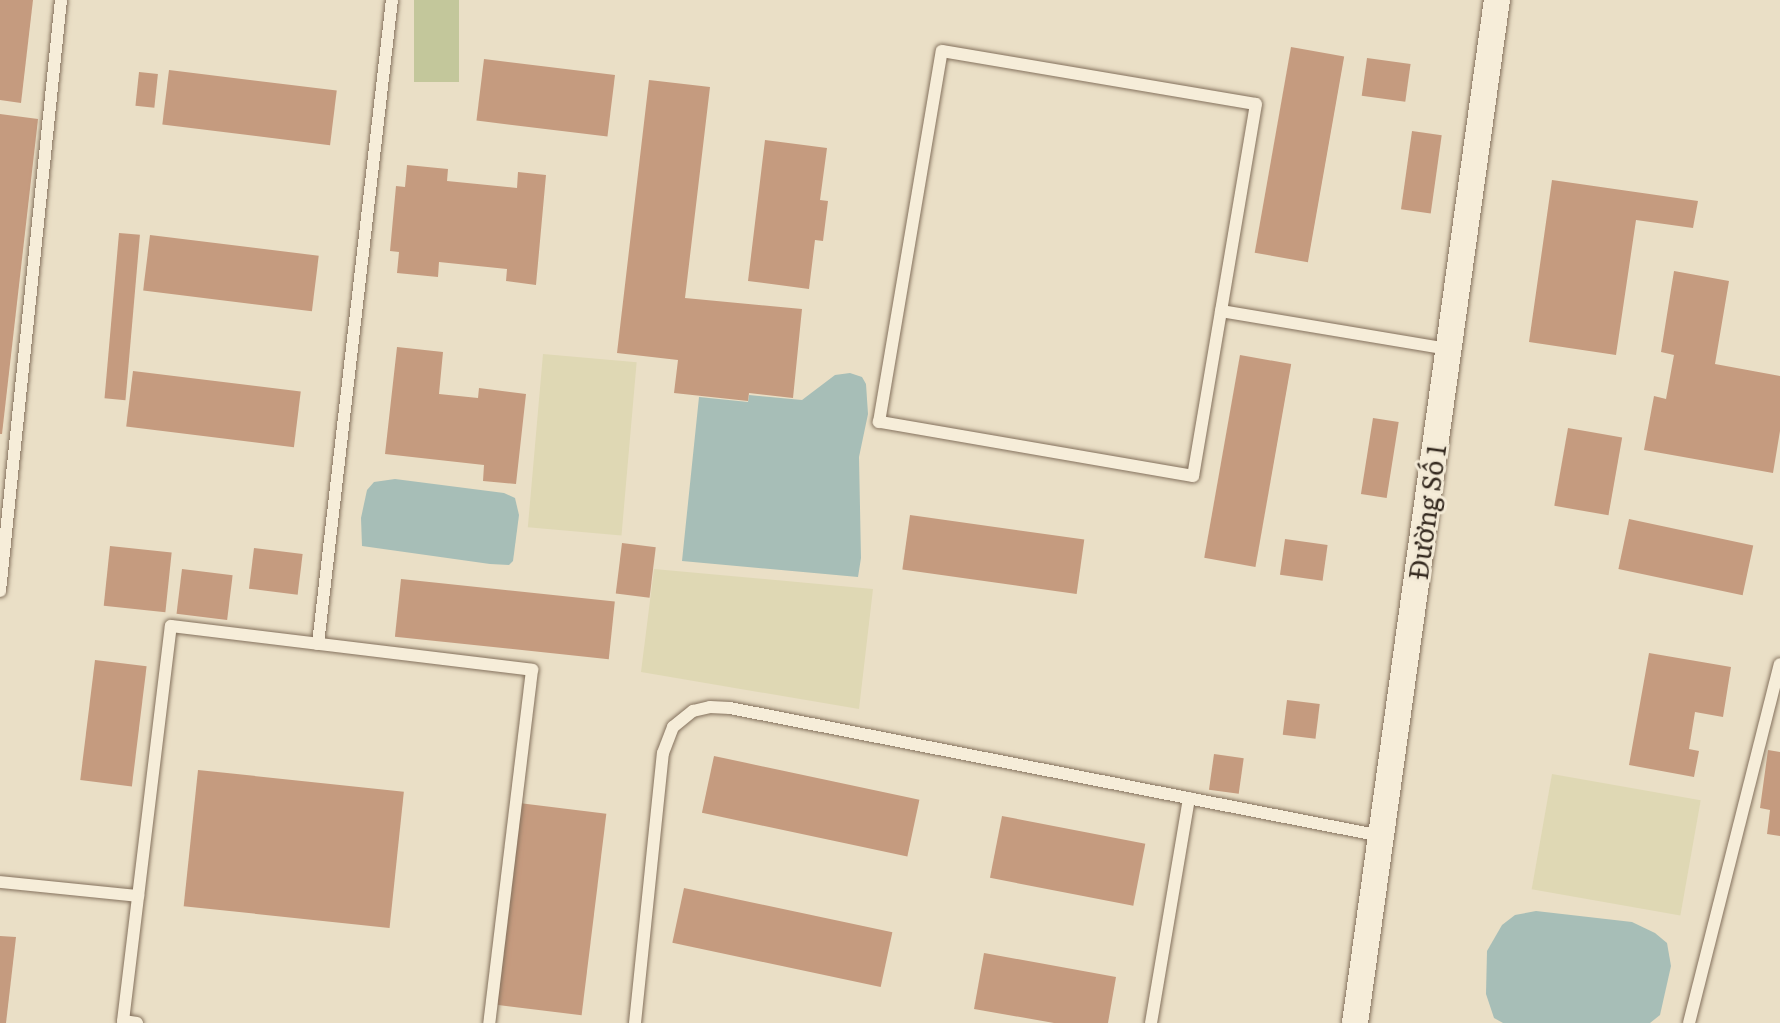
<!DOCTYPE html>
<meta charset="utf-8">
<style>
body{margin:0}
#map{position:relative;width:1780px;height:1023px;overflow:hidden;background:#eadfc6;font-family:Literata,serif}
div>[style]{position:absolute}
.farmland>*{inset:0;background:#dfd8b4;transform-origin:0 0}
.green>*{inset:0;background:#c3c79b;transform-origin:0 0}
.water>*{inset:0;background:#a7beb7}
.building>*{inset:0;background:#c59b7f;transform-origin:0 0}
.roads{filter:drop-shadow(0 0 2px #84715d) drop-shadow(0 0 2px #84715d)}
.lane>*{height:12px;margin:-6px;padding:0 6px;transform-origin:6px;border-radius:6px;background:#f6edd9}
.street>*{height:26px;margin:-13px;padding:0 13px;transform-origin:13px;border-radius:13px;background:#f6edd9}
span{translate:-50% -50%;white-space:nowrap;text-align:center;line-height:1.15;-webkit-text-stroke:6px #f2e9d5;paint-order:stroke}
.street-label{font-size:26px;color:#352a20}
</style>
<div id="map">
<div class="farmland">
<div style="left:543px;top:354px;width:94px;height:174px;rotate:5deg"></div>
<div style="clip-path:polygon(654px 569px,873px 589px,859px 709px,641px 672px)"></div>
<div style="left:1552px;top:774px;width:151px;height:117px;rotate:10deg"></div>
</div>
<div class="green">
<div style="left:414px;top:0;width:45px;height:82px"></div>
</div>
<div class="water">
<div style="clip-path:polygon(850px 373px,862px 377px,866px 384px,868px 414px,859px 457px,861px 558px,858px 577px,682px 561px,699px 397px,748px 402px,749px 395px,802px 400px,835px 375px)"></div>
<div style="clip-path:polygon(395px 479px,504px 493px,515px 498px,519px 515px,513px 561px,509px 565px,490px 564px,362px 546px,361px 518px,367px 490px,374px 482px)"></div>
<div style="clip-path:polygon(1536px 911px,1632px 922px,1655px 933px,1667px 943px,1671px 966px,1660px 1015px,1650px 1023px,1503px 1023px,1494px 1018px,1486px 994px,1487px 951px,1502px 925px,1515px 915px)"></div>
</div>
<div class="building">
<div style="clip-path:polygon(0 0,33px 0,21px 103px,0 100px)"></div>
<div style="left:1291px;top:47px;width:54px;height:209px;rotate:10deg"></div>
<div style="left:1367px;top:58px;width:44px;height:38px;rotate:8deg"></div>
<div style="left:484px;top:59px;width:132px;height:62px;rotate:7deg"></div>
<div style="left:169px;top:70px;width:169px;height:55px;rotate:7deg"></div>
<div style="left:139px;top:72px;width:19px;height:34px;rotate:6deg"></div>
<div style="clip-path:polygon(649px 80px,710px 87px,685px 298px,802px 309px,793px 398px,749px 393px,748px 401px,674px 393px,678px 360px,617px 353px)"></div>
<div style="clip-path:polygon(0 114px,38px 119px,2px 434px,0 434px)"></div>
<div style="left:1412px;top:131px;width:30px;height:79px;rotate:8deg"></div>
<div style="clip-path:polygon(765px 140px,827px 148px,820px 200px,828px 201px,823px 241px,815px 240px,809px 289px,748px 281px)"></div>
<div style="clip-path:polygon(407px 165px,448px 169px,447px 181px,517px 188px,518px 172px,546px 175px,536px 285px,506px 281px,507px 269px,439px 262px,438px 277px,397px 273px,399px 252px,390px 251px,396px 186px,405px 187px)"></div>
<div style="clip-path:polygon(1552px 180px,1698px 201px,1693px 228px,1636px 220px,1616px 355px,1529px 342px)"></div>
<div style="left:119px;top:233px;width:21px;height:166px;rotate:5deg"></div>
<div style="left:150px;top:235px;width:170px;height:56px;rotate:7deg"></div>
<div style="clip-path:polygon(1674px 271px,1729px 281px,1715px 364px,1780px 376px,1780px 431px,1773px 473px,1644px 450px,1654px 396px,1666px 399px,1674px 355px,1661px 352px)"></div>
<div style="clip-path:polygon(397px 347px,443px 352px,439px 394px,478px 398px,479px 388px,526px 394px,516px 484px,483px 481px,484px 465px,385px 454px)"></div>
<div style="left:1240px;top:355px;width:52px;height:206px;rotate:10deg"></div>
<div style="left:133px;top:371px;width:169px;height:56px;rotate:7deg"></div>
<div style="left:1373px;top:418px;width:26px;height:77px;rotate:9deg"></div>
<div style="left:1568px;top:428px;width:55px;height:79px;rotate:10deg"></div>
<div style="left:910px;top:515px;width:176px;height:55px;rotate:8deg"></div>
<div style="left:1629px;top:519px;width:127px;height:51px;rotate:12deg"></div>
<div style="left:1285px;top:539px;width:43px;height:36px;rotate:8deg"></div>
<div style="left:622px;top:543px;width:34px;height:51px;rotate:7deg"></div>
<div style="left:110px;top:546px;width:62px;height:60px;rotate:6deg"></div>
<div style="left:254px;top:548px;width:49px;height:41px;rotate:7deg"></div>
<div style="left:182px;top:569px;width:51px;height:45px;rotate:7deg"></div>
<div style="left:401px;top:579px;width:215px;height:58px;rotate:6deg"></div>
<div style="clip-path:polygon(1649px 653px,1731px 667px,1723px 717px,1695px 712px,1689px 749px,1699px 751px,1694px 777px,1629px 765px)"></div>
<div style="left:95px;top:660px;width:52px;height:121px;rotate:7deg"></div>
<div style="left:1287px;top:700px;width:33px;height:35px;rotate:7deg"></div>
<div style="clip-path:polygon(1768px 750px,1780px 752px,1780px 836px,1767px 834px,1770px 810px,1760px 808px)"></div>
<div style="left:1214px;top:754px;width:30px;height:36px;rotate:8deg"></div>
<div style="left:714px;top:756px;width:210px;height:58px;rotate:12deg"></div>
<div style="left:198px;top:770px;width:207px;height:137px;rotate:6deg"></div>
<div style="left:519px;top:803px;width:88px;height:203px;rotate:7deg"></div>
<div style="left:1002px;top:816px;width:146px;height:63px;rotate:11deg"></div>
<div style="left:684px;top:888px;width:213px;height:56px;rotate:12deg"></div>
<div style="clip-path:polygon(0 936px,16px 937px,6px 1023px,0 1023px)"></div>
<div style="clip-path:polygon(984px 953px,1116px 977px,1108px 1023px,1054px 1023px,974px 1009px)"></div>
</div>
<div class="roads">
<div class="lane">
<div style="left:942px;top:51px;width:318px;rotate:9.6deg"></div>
<div style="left:1256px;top:104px;width:377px;rotate:99.6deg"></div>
<div style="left:1193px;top:476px;width:319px;rotate:-170.2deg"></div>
<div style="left:879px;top:422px;width:376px;rotate:-80.4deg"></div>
<div style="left:1221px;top:311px;width:231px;rotate:9.5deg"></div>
<div style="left:0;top:591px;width:594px;rotate:-84.11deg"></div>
<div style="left:318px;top:644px;width:648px;rotate:-83.45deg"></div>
<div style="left:0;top:882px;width:139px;rotate:5.8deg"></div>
<div style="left:137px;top:1023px;width:14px;rotate:-172deg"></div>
<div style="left:123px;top:1021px;width:398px;rotate:-83.1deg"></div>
<div style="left:171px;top:626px;width:364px;rotate:6.9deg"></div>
<div style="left:532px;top:670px;width:356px;rotate:96.9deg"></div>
<div style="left:635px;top:1023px;width:271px;rotate:-84.1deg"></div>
<div style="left:663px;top:753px;width:28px;rotate:-69deg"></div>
<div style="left:673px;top:727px;width:26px;rotate:-39deg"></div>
<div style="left:693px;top:711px;width:17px;rotate:-13deg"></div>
<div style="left:710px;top:707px;width:20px;rotate:3deg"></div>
<div style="left:730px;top:708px;width:663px;rotate:11.12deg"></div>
<div style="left:1151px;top:1023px;width:228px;rotate:-80.4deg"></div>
<div style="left:1689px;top:1023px;width:370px;rotate:-75.8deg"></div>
</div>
<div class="street">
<div style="left:1355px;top:1023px;width:1033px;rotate:-82.1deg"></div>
</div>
</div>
<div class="street-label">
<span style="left:1426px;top:512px;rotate:-82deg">Đường Số 1</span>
</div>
</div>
